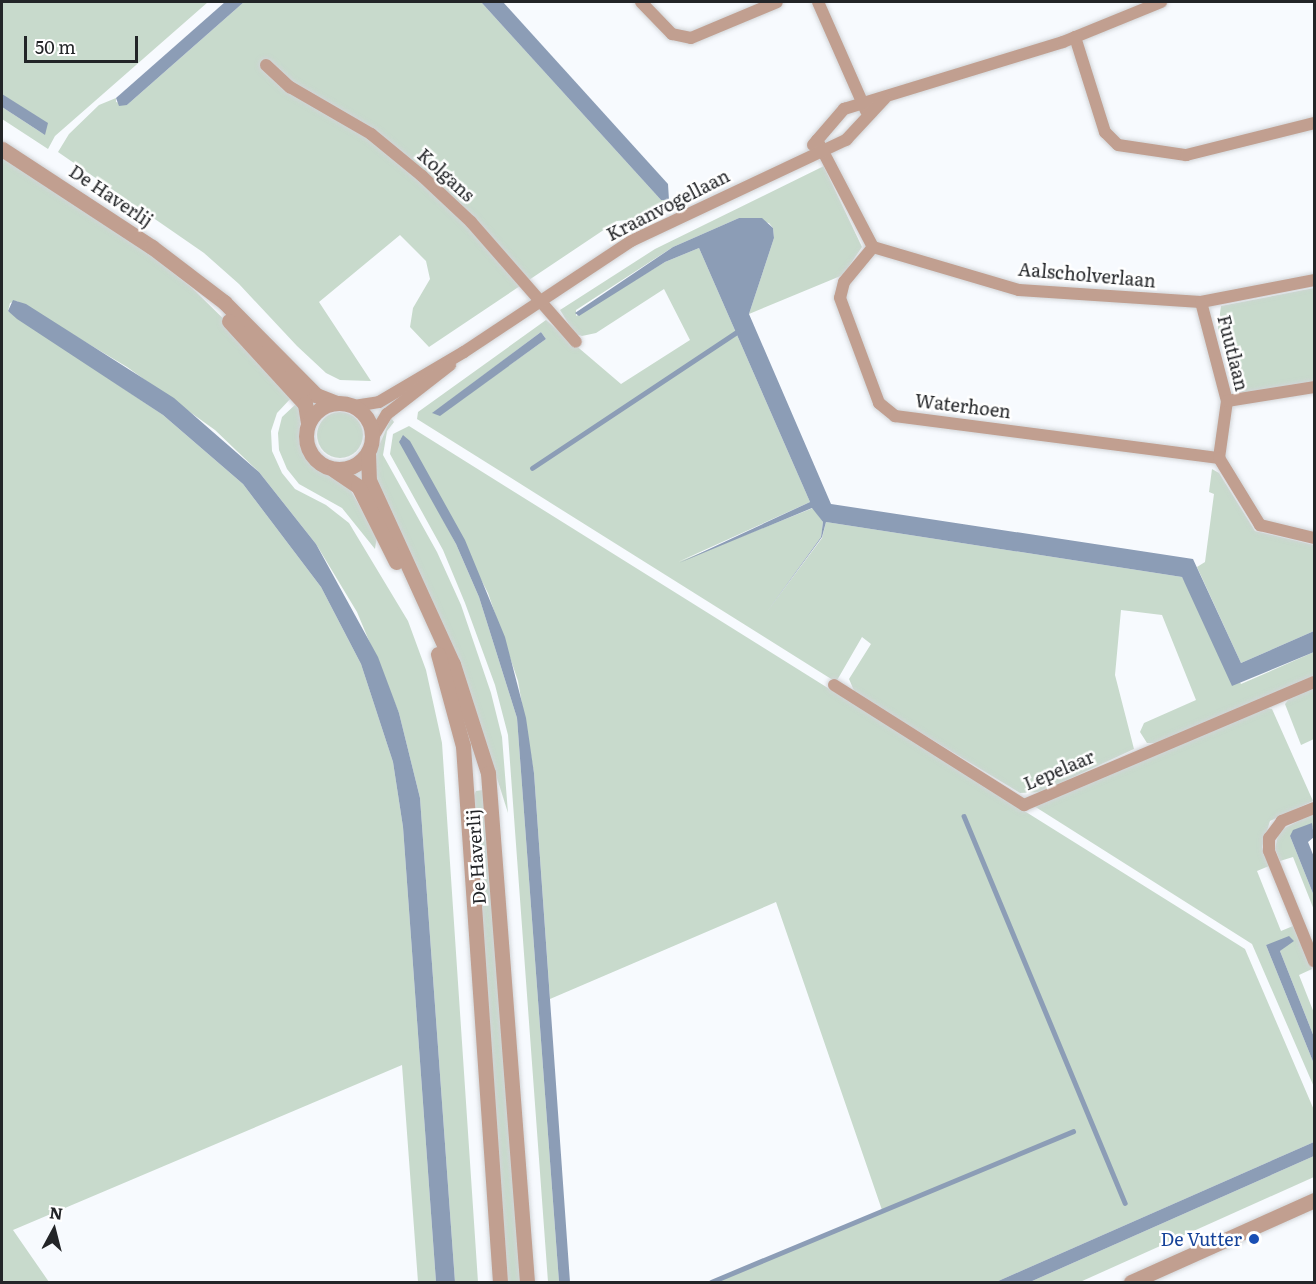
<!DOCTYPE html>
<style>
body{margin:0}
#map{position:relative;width:1316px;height:1284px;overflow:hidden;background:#f7fafe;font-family:Literata,serif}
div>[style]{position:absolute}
.green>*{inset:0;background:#c8dacc}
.round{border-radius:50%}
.water>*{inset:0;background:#8c9db6}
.stream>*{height:4.5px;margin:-2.25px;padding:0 2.25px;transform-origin:2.25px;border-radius:2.25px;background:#8c9db6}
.roads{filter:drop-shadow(0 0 2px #d1d4d7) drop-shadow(0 0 2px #d1d4d7)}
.minor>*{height:12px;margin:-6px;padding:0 6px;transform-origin:6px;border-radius:6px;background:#c19f90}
.tertiary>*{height:15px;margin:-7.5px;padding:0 7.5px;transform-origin:7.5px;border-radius:7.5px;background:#c19f90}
.tertiary>.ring{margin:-7.5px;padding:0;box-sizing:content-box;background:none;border:15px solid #c19f90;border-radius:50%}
.dots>*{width:16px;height:16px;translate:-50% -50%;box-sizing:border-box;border:3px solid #fff;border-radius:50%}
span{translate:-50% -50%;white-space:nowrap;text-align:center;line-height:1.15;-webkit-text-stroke:5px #fff;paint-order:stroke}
.street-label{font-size:18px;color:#232528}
.transit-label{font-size:18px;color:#164399}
.right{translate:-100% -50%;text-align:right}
.frame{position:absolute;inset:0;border:3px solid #232528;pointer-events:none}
.north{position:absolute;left:24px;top:1200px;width:60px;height:60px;-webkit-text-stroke:4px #fff;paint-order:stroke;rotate:7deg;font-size:16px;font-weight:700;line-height:24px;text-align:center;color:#232528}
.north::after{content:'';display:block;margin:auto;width:21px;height:27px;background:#232528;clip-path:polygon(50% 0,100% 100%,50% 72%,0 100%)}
.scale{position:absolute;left:24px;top:36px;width:114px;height:27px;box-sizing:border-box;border:3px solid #232528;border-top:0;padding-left:8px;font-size:18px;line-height:21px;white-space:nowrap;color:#232528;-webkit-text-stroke:4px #fff;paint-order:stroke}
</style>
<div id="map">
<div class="green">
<div style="clip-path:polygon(2px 2px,208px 2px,55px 136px,48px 149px,2px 119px,2px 107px,45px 135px,2px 103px)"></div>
<div style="clip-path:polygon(244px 2px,481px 2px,661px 200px,669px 200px,676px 207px,657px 217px,617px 221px,429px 347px,410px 327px,413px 308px,430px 279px,426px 261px,400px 235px,319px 302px,371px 381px,340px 380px,326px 373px,297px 346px,239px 284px,204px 253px,58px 152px,69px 134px,99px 105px,116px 98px,116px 102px,127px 105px)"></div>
<div style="clip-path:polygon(2px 156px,145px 251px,191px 287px,244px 339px,292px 397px,277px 413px,271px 431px,272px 451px,282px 473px,295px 489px,326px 505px,349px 523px,408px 621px,426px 670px,442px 743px,478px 1282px,455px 1282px,420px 798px,399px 713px,357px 612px,316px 544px,259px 472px,215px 430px,127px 367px,17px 301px,10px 303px,8px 311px,163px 415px,243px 484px,321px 587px,361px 664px,393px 762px,403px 827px,436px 1282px,418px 1282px,402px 1065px,13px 1230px,49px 1282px,2px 1282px)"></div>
<div style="clip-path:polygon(evenodd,826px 165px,824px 167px,862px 247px,843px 275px,749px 314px,774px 238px,773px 228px,769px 223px,739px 218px,673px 247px,576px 310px,576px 316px,665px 262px,699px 248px,810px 502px,678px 562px,813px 508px,823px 522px,821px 537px,766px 613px,822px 538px,826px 522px,1182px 577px,1241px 684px,1314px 652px,1314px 676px,1159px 743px,1147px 743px,1140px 732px,1144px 723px,1196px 700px,1162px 615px,1121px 610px,1115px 675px,1134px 749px,1041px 792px,1020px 793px,855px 693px,849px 679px,871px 644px,862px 637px,836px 682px,417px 419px,418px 412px,546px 320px,621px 384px,690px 340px,664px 289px,596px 333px,582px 336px,575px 334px,560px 310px,655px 249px,826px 165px,541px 332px,546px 339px,440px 415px,433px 413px,541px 332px)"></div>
<div style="clip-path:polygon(1314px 288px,1314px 382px,1244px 394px,1237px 387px,1226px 360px,1218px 328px,1221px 306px)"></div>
<div style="clip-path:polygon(297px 403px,301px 410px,299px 440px,304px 456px,316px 468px,347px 484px,377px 536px,375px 549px,342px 508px,299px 484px,287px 469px,279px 450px,278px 433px,282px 417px)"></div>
<div class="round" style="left:317px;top:412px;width:46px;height:46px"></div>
<div style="clip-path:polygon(391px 418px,394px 422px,387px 431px,383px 455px,437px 552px,461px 605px,491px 693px,502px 737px,508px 813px,472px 699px,373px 478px,375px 455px)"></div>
<div style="clip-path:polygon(409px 426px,1245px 949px,1314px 1110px,1314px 1142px,996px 1282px,711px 1282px,882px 1210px,776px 902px,550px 999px,534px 773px,518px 681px,488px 593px,408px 440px,400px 439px,456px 544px,479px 597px,517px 718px,559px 1282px,548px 1282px,508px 735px,495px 685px,465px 603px,443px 550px,390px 454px,393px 434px)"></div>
<div style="clip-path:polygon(1212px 469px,1219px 473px,1255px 531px,1314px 545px,1314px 631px,1241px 663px,1197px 567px,1205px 562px,1214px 494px,1209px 492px)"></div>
<div style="clip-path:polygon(1314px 686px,1314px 739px,1301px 745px,1285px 704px,1291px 696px)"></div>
<div style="clip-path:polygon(1266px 708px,1272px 709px,1313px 801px,1270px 821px,1262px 847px,1269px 866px,1257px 871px,1281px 931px,1293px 926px,1312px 969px,1299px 975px,1314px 1013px,1314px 1037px,1280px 951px,1293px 940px,1266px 945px,1314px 1064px,1314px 1087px,1252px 944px,1034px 806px)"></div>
<div style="clip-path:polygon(483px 790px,521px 1282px,508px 1282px,473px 798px,476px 791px)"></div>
<div style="clip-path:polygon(1314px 813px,1314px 827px,1290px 836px,1314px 896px,1314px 910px,1293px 857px,1280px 861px,1275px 849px,1279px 831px)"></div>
<div style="clip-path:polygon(1314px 1156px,1314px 1177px,1080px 1282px,1030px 1282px)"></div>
</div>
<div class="water">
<div style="clip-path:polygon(225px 2px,244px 2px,127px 105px,119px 106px,116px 98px)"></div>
<div style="clip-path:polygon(481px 2px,503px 2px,668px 184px,669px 200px,661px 200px)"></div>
<div style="clip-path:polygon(2px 94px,48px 123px,45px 135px,2px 107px)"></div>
<div style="clip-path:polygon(739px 218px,762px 218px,773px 228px,774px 238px,749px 314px,831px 504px,1193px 559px,1241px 663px,1314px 631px,1314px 652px,1232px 686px,1182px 577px,826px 522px,822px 537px,766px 613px,821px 537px,823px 522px,812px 508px,679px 563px,810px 502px,699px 248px,665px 262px,579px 316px,575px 313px,673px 247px)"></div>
<div style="clip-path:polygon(13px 300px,26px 304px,174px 398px,259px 472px,316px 544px,378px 657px,399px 713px,420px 798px,455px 1282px,436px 1282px,403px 827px,393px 762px,361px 664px,321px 587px,243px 484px,163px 415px,17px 319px,8px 311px)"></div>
<div style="clip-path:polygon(541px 332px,546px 339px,440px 416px,432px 413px)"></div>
<div style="clip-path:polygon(403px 435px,410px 441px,465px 540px,505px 637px,526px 718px,534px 773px,570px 1282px,559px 1282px,517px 718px,479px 597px,456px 544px,399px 442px)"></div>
<div style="clip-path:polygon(1312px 823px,1314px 837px,1308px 842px,1314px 857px,1314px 896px,1290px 836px,1293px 830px)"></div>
<div style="clip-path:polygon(1289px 936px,1294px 941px,1280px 951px,1314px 1037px,1314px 1064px,1266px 945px)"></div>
<div style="clip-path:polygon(1314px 1142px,1314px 1156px,1030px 1282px,996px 1282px)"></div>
</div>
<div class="stream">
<div style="left:532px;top:468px;width:246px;rotate:-33.6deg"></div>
<div style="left:964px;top:816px;width:419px;rotate:67.4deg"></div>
<div style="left:711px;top:1282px;width:392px;rotate:-22.6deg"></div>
</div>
<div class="roads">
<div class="minor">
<div style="left:641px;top:2px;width:45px;rotate:45.9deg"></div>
<div style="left:672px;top:34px;width:19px;rotate:12deg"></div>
<div style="left:691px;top:38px;width:93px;rotate:-22.7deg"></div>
<div style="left:818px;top:2px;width:119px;rotate:66.2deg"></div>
<div style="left:1075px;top:37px;width:100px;rotate:72.5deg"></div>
<div style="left:1105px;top:132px;width:18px;rotate:45deg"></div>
<div style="left:1118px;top:145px;width:69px;rotate:8.4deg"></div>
<div style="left:1186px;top:155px;width:132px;rotate:-14deg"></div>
<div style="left:266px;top:65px;width:33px;rotate:43deg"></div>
<div style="left:290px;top:87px;width:94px;rotate:30.1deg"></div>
<div style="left:371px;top:134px;width:66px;rotate:39.5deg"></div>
<div style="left:422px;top:176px;width:67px;rotate:43.2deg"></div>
<div style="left:471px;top:222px;width:159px;rotate:48.8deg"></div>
<div style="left:817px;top:140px;width:121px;rotate:62.4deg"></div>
<div style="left:873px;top:247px;width:152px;rotate:16.4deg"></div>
<div style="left:1019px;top:290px;width:182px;rotate:3.8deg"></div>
<div style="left:1201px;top:302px;width:115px;rotate:-11deg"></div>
<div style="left:813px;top:145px;width:48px;rotate:-49.3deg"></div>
<div style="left:844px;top:109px;width:229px;rotate:-17deg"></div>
<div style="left:1063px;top:42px;width:106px;rotate:-22.2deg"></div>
<div style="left:873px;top:247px;width:45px;rotate:129.6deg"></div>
<div style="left:844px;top:282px;width:16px;rotate:104deg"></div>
<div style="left:840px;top:298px;width:112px;rotate:69.6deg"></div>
<div style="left:879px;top:403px;width:21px;rotate:39deg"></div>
<div style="left:895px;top:416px;width:327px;rotate:7.4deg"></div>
<div style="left:1201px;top:302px;width:102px;rotate:75.3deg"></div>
<div style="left:1227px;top:401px;width:58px;rotate:98deg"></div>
<div style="left:1219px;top:458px;width:79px;rotate:58.5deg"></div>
<div style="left:1260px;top:525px;width:56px;rotate:13.5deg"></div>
<div style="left:1227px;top:401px;width:88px;rotate:-9.1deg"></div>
<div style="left:354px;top:406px;width:25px;rotate:-9deg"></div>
<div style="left:379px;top:402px;width:99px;rotate:-30.5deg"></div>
<div style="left:464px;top:352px;width:201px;rotate:-33.6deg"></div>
<div style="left:631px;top:241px;width:238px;rotate:-25.2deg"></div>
<div style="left:846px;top:140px;width:57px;rotate:-47.1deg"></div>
<div style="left:373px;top:437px;width:27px;rotate:-59deg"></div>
<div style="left:387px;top:414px;width:80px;rotate:-37.9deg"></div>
<div style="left:834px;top:685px;width:225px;rotate:32.3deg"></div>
<div style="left:1024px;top:805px;width:315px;rotate:-23deg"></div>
<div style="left:1314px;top:808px;width:35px;rotate:158deg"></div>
<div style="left:1282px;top:821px;width:21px;rotate:127deg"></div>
<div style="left:1269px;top:838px;width:13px;rotate:90deg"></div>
<div style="left:1269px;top:851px;width:119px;rotate:67.8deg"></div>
</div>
<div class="tertiary">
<div style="left:2px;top:149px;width:179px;rotate:33.2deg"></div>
<div style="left:152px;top:247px;width:91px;rotate:37.4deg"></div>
<div style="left:224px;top:302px;width:131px;rotate:45.3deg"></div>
<div style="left:316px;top:395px;width:22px;rotate:21deg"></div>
<div style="left:229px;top:321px;width:113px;rotate:47.5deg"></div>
<div style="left:305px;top:404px;width:20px;rotate:81deg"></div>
<div class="ring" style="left:306px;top:403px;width:51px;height:51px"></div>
<div style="left:368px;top:453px;width:27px;rotate:88deg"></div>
<div style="left:369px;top:480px;width:202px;rotate:65.5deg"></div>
<div style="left:453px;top:664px;width:114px;rotate:72.2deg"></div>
<div style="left:488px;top:773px;width:510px;rotate:85.62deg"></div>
<div style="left:334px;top:470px;width:29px;rotate:34deg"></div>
<div style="left:358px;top:486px;width:85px;rotate:63.4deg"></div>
<div style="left:438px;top:654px;width:95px;rotate:74.8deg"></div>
<div style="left:463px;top:746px;width:537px;rotate:86.05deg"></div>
<div style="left:1131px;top:1282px;width:201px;rotate:-24.1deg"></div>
</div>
</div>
<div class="dots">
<div style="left:1254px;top:1239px;background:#1a4fb4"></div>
</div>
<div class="street-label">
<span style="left:446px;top:175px;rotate:42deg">Kolgans</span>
<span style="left:111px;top:196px;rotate:34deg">De Haverlij</span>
<span style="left:668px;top:205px;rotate:-27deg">Kraanvogellaan</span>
<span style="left:1087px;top:275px;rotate:5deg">Aalscholverlaan</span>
<span style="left:1233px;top:353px;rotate:76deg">Fuutlaan</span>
<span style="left:963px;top:406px;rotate:7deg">Waterhoen</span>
<span style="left:1059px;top:770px;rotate:-23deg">Lepelaar</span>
<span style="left:476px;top:857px;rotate:-94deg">De Haverlij</span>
</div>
<div class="transit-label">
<span class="right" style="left:1242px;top:1239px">De Vutter</span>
</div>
<div class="frame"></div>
<div class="north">N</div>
<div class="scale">50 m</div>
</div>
